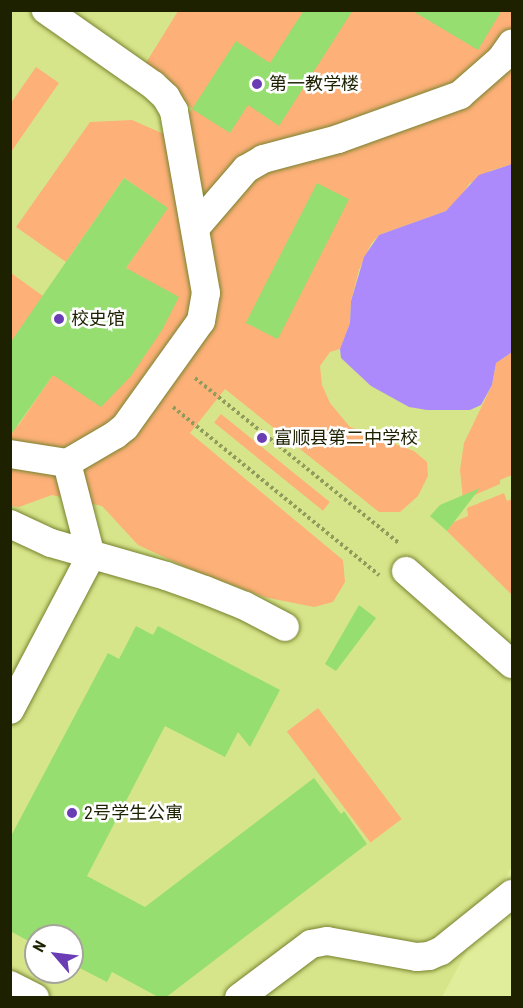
<!DOCTYPE html>
<meta charset="utf-8">
<style>
body{margin:0}
#map{position:relative;width:523px;height:1008px;overflow:hidden;background:#e0ed9a;font-family:"Roboto Condensed","Noto Sans SC",sans-serif}
div>[style]{position:absolute}
.built>*{inset:0;background:#d7e58a}
.green>*{inset:0;background:#fdb078;transform-origin:0 0}
.water>*{inset:0;background:#ad8afb}
.building>*{inset:0;background:#95de6f;transform-origin:0 0}
.path>*{height:4px;margin-top:-2px;transform-origin:0;background:repeating-linear-gradient(90deg,#919b5c 0 3px,transparent 0 6px)}
.roads{filter:drop-shadow(0 0 2px #788230) drop-shadow(0 0 2px #788230)}
.minor>*{height:28px;margin:-14px;padding:0 14px;transform-origin:14px;border-radius:14px;background:#fff}
.dots>*{width:16px;height:16px;translate:-50% -50%;box-sizing:border-box;border:3px solid #fff;border-radius:50%}
span{translate:-50% -50%;white-space:nowrap;text-align:center;line-height:1.15;-webkit-text-stroke:5px #fff;paint-order:stroke}
.poi-label{font-size:18px;color:#1d2100}
.left{translate:0 -50%;text-align:left}
.frame{position:absolute;inset:0;border:12px solid #1d2100;pointer-events:none}
.north{position:absolute;left:24px;top:924px;width:60px;height:60px;box-sizing:border-box;background:#fff;border:2px solid #a5a699;border-radius:50%;rotate:298deg;font-size:16px;font-weight:700;line-height:24px;text-align:center;color:#1d2100}
.north::after{content:'';display:block;margin:auto;width:21px;height:27px;background:#6a3db5;clip-path:polygon(50% 0,100% 100%,50% 72%,0 100%)}
</style>
<div id="map">
<div class="built">
<div style="clip-path:polygon(evenodd,10px 11px,512px 11px,512px 866px,442px 997px,11px 997px,10px 11px,36px 936px,72px 936px,72px 972px,36px 972px,36px 936px)"></div>
</div>
<div class="green">
<div style="clip-path:polygon(178px 11px,512px 11px,512px 164px,490px 171px,469px 184px,460px 198px,446px 211px,379px 235px,371px 244px,359px 270px,351px 301px,350px 323px,340px 349px,330px 352px,320px 366px,322px 385px,330px 403px,350px 427px,414px 451px,427px 462px,428px 476px,418px 496px,400px 512px,379px 512px,225px 389px,190px 433px,343px 560px,345px 582px,333px 602px,314px 607px,264px 597px,190px 569px,138px 545px,102px 506px,52px 495px,19px 507px,11px 506px,11px 422px,18px 426px,167px 208px,124px 178px,66px 262px,16px 227px,90px 122px,132px 120px,171px 137px,192px 109px,172px 85px,144px 66px)"></div>
<div style="clip-path:polygon(36px 67px,59px 83px,11px 152px,11px 103px)"></div>
<div style="clip-path:polygon(11px 273px,43px 296px,11px 343px)"></div>
<div style="clip-path:polygon(512px 352px,512px 475px,500px 480px,500px 484px,463px 500px,460px 470px,464px 443px,492px 385px,496px 363px)"></div>
<div style="left:221px;top:414px;width:140px;height:11px;rotate:39deg"></div>
<div style="clip-path:polygon(504px 493px,507px 501px,512px 499px,512px 595px,447px 531px,454px 522px,468px 516px,467px 508px)"></div>
<div style="left:318px;top:708px;width:139px;height:39px;rotate:53deg"></div>
</div>
<div class="water">
<div style="clip-path:polygon(512px 164px,512px 352px,496px 363px,492px 385px,481px 405px,470px 410px,427px 410px,409px 407px,371px 386px,341px 358px,340px 349px,350px 323px,351px 301px,364px 257px,379px 235px,446px 211px,479px 175px)"></div>
</div>
<div class="building">
<div style="clip-path:polygon(304px 10px,353px 10px,279px 126px,248px 105px,230px 133px,192px 109px,236px 41px,270px 63px)"></div>
<div style="clip-path:polygon(411px 10px,502px 10px,478px 50px)"></div>
<div style="clip-path:polygon(124px 178px,168px 208px,126px 268px,179px 297px,162px 330px,131px 376px,101px 407px,53px 375px,10px 436px,10px 343px)"></div>
<div style="left:317px;top:183px;width:36px;height:157px;rotate:27deg"></div>
<div style="clip-path:polygon(480px 488px,447px 531px,430px 516px,440px 505px)"></div>
<div style="clip-path:polygon(359px 605px,376px 618px,336px 671px,325px 664px)"></div>
<div style="clip-path:polygon(136px 626px,153px 635px,158px 626px,280px 690px,250px 747px,238px 732px,225px 757px,165px 726px,87px 876px,145px 907px,314px 778px,341px 814px,344px 811px,367px 844px,165px 998px,160px 998px,112px 972px,107px 982px,72px 964px,72px 936px,36px 936px,36px 945px,10px 931px,10px 838px,108px 653px,119px 659px)"></div>
</div>
<div class="path">
<div style="left:195px;top:378px;width:262px;rotate:39deg"></div>
<div style="left:173px;top:407px;width:266px;rotate:39.2deg"></div>
</div>
<div class="roads">
<div class="minor">
<div style="left:196px;top:227px;width:77px;rotate:-49.2deg"></div>
<div style="left:246px;top:169px;width:20px;rotate:-30deg"></div>
<div style="left:263px;top:159px;width:78px;rotate:-14.9deg"></div>
<div style="left:338px;top:139px;width:130px;rotate:-19.8deg"></div>
<div style="left:460px;top:95px;width:55px;rotate:-41.3deg"></div>
<div style="left:501px;top:59px;width:19px;rotate:-55deg"></div>
<div style="left:10px;top:454px;width:58px;rotate:9deg"></div>
<div style="left:67px;top:463px;width:56px;rotate:-30.3deg"></div>
<div style="left:115px;top:435px;width:13px;rotate:-39deg"></div>
<div style="left:125px;top:427px;width:130px;rotate:-54.4deg"></div>
<div style="left:201px;top:321px;width:28px;rotate:-80deg"></div>
<div style="left:206px;top:293px;width:185px;rotate:-100deg"></div>
<div style="left:174px;top:111px;width:16px;rotate:-120deg"></div>
<div style="left:166px;top:97px;width:18px;rotate:-137deg"></div>
<div style="left:153px;top:85px;width:131px;rotate:-145deg"></div>
<div style="left:10px;top:524px;width:45px;rotate:24.9deg"></div>
<div style="left:51px;top:543px;width:120px;rotate:16deg"></div>
<div style="left:166px;top:576px;width:41px;rotate:19.7deg"></div>
<div style="left:205px;top:590px;width:43px;rotate:21.8deg"></div>
<div style="left:245px;top:606px;width:45px;rotate:27.7deg"></div>
<div style="left:406px;top:571px;width:141px;rotate:41.3deg"></div>
<div style="left:10px;top:710px;width:174px;rotate:-62.3deg"></div>
<div style="left:91px;top:556px;width:96px;rotate:-104.5deg"></div>
<div style="left:10px;top:985px;width:28px;rotate:27deg"></div>
<div style="left:239px;top:998px;width:90px;rotate:-36.9deg"></div>
<div style="left:311px;top:944px;width:16px;rotate:-11deg"></div>
<div style="left:327px;top:941px;width:91px;rotate:10.1deg"></div>
<div style="left:417px;top:957px;width:12px;rotate:-5deg"></div>
<div style="left:429px;top:956px;width:13px;rotate:-23deg"></div>
<div style="left:441px;top:951px;width:91px;rotate:-38.8deg"></div>
</div>
</div>
<div class="dots">
<div style="left:257px;top:84px;background:#6a3db5"></div>
<div style="left:59px;top:319px;background:#6a3db5"></div>
<div style="left:262px;top:438px;background:#6a3db5"></div>
<div style="left:72px;top:813px;background:#6a3db5"></div>
</div>
<div class="poi-label">
<span class="left" style="left:269px;top:84px">第一教学楼</span>
<span class="left" style="left:71px;top:319px">校史馆</span>
<span class="left" style="left:274px;top:438px">富顺县第二中学校</span>
<span class="left" style="left:84px;top:813px">2号学生公寓</span>
</div>
<div class="frame"></div>
<div class="north">N</div>
</div>
